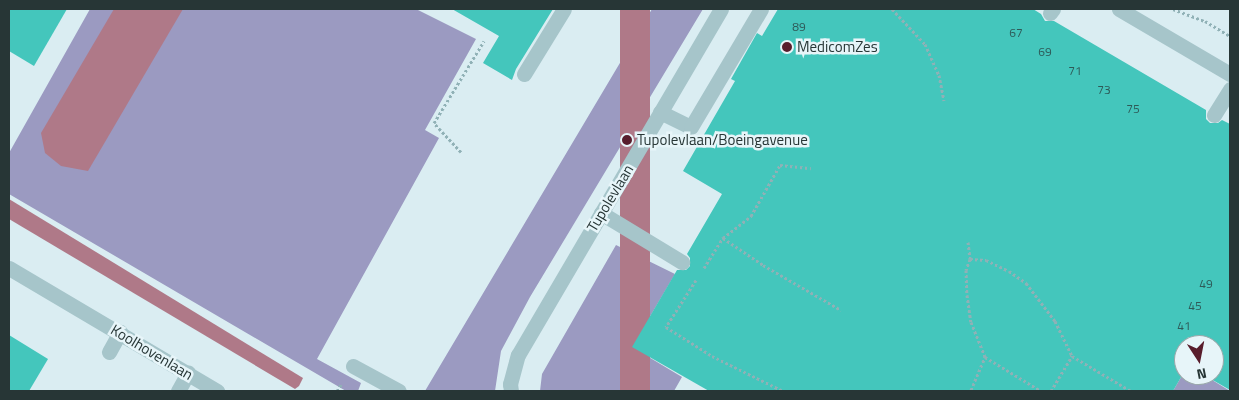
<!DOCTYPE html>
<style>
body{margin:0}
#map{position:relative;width:1239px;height:400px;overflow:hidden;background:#daedf2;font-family:"Titillium Web",sans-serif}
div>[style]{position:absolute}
.green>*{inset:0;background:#9b9ac1}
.water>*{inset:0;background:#af7988;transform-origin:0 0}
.building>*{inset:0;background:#44c6bc}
.path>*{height:3px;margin-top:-1.5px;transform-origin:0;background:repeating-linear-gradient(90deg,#90b1b6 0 2.5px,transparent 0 5px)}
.minor>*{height:15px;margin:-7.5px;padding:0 7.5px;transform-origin:7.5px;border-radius:7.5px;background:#a6c5ca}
.dots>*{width:14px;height:14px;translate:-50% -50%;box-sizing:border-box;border:2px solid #e7f5f9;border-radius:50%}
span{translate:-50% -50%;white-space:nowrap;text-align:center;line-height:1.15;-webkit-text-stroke:5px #e7f5f9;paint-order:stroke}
.number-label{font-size:12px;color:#2e5a58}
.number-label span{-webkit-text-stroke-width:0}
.poi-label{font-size:15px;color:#273636}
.left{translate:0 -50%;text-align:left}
.street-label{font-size:15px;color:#273636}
.frame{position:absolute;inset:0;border:10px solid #273636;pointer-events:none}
.north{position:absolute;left:1174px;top:335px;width:50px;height:50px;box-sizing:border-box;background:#e7f5f9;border:1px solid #9aa9ab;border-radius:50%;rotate:169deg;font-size:14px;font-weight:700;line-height:20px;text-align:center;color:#273636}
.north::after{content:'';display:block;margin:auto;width:18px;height:22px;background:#581d2c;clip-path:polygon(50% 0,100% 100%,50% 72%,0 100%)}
</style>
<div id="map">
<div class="green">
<div style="clip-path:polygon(90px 9px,416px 9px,476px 39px,425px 130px,439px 138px,317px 359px,361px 383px,358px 391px,346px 391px,9px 194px,9px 153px)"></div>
<div style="clip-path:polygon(652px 9px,703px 9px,530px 297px,501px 351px,495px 391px,425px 391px)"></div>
<div style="clip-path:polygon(616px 245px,675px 274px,632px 347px,682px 377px,674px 391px,540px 391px,542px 374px)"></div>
<div style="clip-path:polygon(1184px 372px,1184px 375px,1204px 375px,1230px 391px,1173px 391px)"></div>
</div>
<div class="water">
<div style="clip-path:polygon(114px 9px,183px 9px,88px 171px,61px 166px,45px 153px,41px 133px)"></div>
<div style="left:620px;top:9px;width:30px;height:423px"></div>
<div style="clip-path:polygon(9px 199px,303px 378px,299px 386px,295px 389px,9px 219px)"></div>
</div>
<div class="building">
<div style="clip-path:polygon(9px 9px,67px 9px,34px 66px,9px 51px)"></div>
<div style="clip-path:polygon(452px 9px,553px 9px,516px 69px,512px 80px,483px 63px,499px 36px)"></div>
<div style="clip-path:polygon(778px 9px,1033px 9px,1041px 14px,1045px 21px,1054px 21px,1206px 110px,1206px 119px,1210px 123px,1218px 123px,1222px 120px,1230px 124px,1230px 390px,1204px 375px,1214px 375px,1214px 345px,1184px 345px,1184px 372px,1173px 391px,709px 391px,632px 347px,677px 270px,686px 270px,690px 266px,690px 258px,687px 254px,722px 194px,683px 171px,735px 81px,731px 79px,757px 33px,762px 36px)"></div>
<div style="clip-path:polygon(9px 335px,48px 359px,29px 391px,9px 391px)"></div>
</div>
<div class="path">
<div style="left:892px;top:9px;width:48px;rotate:46.7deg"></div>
<div style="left:925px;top:44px;width:34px;rotate:66deg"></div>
<div style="left:939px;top:75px;width:26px;rotate:79deg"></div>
<div style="left:1173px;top:9px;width:34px;rotate:21deg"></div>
<div style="left:1205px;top:21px;width:29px;rotate:31deg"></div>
<div style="left:461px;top:152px;width:40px;rotate:-133deg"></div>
<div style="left:434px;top:123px;width:96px;rotate:-58.6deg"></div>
<div style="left:723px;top:238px;width:36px;rotate:-38deg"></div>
<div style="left:751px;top:216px;width:59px;rotate:-60.4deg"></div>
<div style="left:780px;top:165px;width:31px;rotate:6deg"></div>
<div style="left:968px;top:242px;width:17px;rotate:83deg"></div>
<div style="left:970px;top:259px;width:12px;rotate:110deg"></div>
<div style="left:966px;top:270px;width:25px;rotate:88deg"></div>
<div style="left:967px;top:295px;width:27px;rotate:82deg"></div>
<div style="left:971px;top:322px;width:38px;rotate:68deg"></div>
<div style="left:985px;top:357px;width:66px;rotate:31.3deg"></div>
<div style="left:970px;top:259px;width:16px;rotate:4deg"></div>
<div style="left:986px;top:260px;width:25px;rotate:26deg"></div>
<div style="left:1009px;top:271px;width:21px;rotate:35deg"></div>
<div style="left:1026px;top:283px;width:48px;rotate:52.7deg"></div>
<div style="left:1055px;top:321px;width:39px;rotate:64deg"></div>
<div style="left:704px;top:268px;width:36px;rotate:-58deg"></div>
<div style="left:723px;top:238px;width:48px;rotate:34deg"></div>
<div style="left:763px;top:265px;width:90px;rotate:30deg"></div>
<div style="left:696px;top:280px;width:56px;rotate:122.6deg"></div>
<div style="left:666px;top:327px;width:54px;rotate:32.2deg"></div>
<div style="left:712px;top:356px;width:79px;rotate:26.2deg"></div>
<div style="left:971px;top:390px;width:36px;rotate:-67deg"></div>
<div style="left:337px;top:391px;width:9px;rotate:-58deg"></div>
<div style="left:1051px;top:391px;width:41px;rotate:-59deg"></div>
<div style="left:1072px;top:356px;width:69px;rotate:30.7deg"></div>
</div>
<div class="minor">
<div style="left:1119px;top:9px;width:129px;rotate:30.4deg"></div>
<div style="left:1050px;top:13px;width:5px;rotate:-53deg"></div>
<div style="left:524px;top:74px;width:76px;rotate:-58.4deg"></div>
<div style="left:660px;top:112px;width:34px;rotate:26deg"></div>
<div style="left:691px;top:127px;width:137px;rotate:-59.3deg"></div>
<div style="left:1214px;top:115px;width:31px;rotate:-58deg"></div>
<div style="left:601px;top:213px;width:95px;rotate:31.2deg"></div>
<div style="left:9px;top:268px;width:242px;rotate:30.6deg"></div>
<div style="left:109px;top:352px;width:23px;rotate:-61deg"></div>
<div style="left:353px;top:366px;width:52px;rotate:28.5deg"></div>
<div style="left:178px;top:391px;width:21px;rotate:-61deg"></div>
<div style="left:511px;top:391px;width:7px;rotate:-98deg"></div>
<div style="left:510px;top:384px;width:30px;rotate:-75deg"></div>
<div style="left:518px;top:355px;width:401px;rotate:-59.6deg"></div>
</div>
<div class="dots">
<div style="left:787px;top:47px;background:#581d2c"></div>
<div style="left:627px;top:140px;background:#581d2c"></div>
</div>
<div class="number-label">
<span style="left:799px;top:27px">89</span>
<span style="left:1016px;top:33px">67</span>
<span style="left:1045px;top:52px">69</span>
<span style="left:1075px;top:71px">71</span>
<span style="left:1104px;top:90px">73</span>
<span style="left:1133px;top:109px">75</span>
<span style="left:1206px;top:284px">49</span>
<span style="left:1195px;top:306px">45</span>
<span style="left:1184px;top:326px">41</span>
</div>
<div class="poi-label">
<span class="left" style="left:797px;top:47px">MedicomZes</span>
<span class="left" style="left:637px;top:140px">Tupolevlaan/Boeingavenue</span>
</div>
<div class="street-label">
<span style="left:610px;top:198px;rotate:-59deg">Tupolevlaan</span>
<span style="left:152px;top:352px;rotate:31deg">Koolhovenlaan</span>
</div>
<div class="frame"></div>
<div class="north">N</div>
</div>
